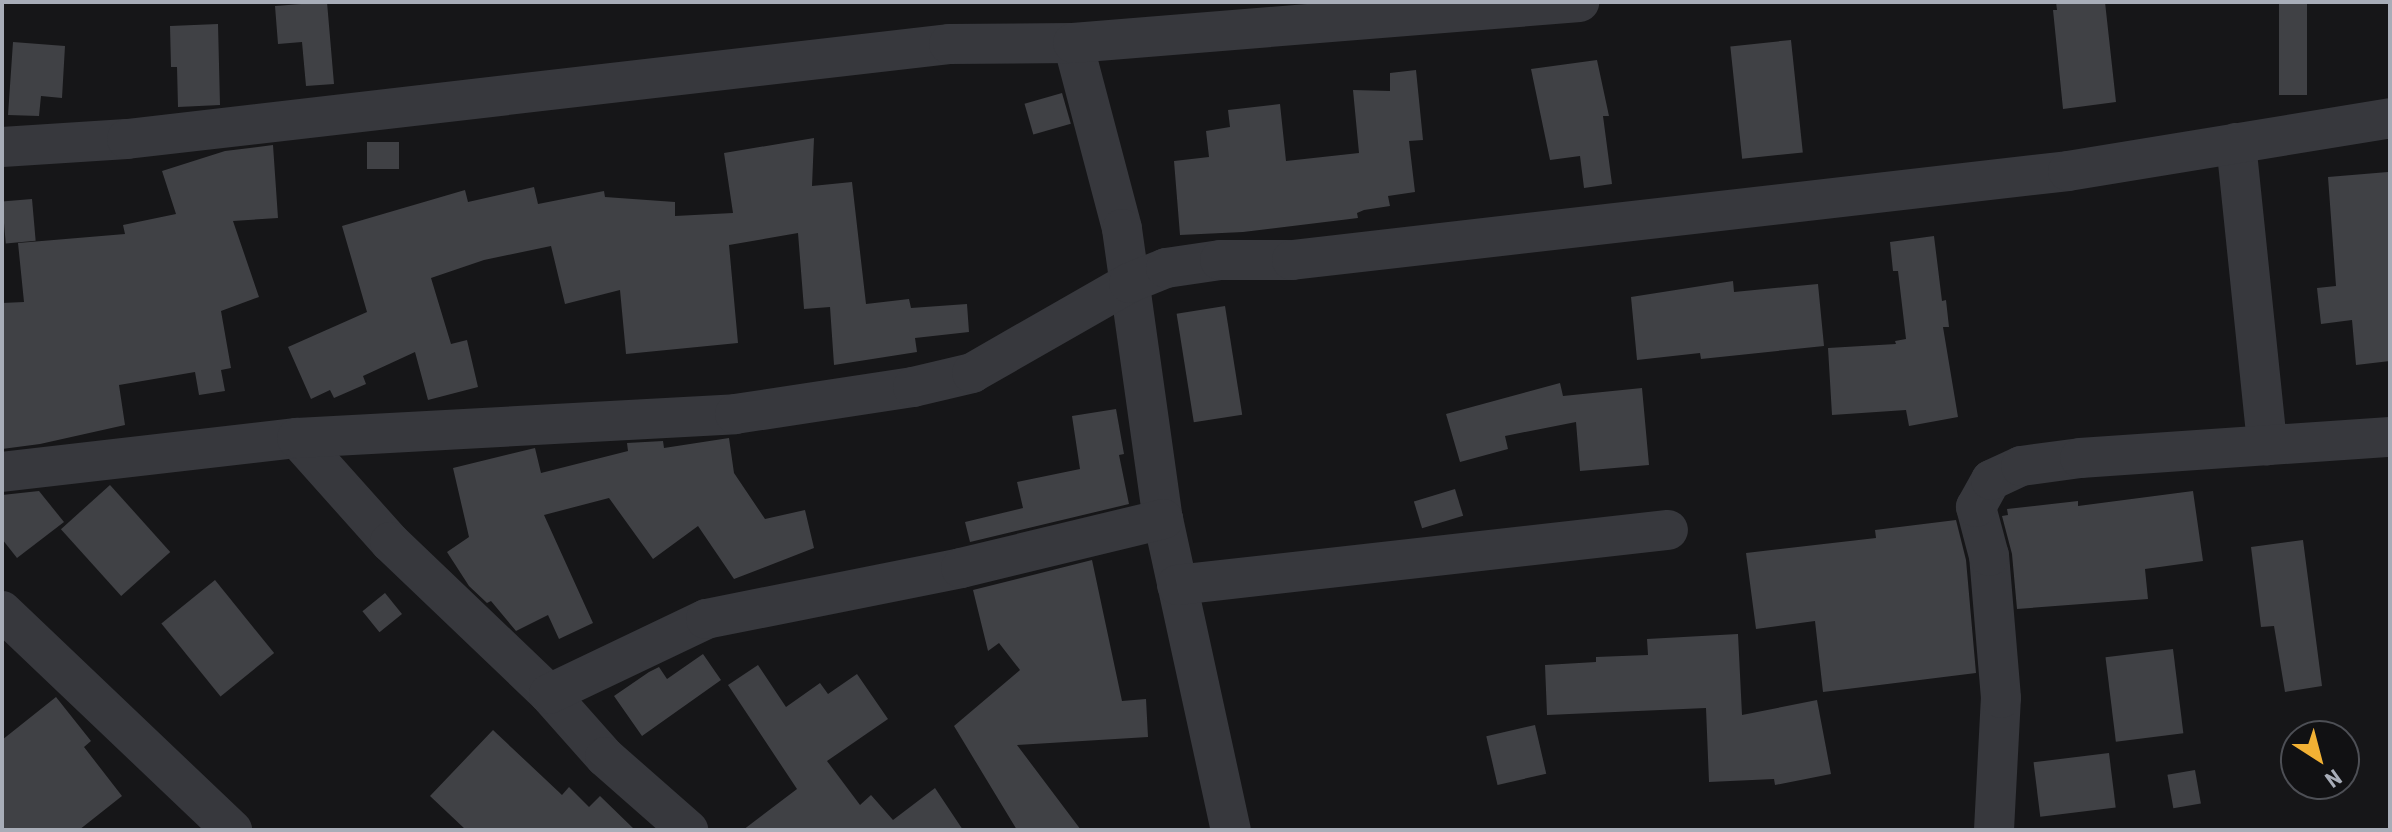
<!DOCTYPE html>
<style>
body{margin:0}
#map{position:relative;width:2392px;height:832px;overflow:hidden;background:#161618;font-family:"Roboto Condensed",sans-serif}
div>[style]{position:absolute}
.building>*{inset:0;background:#404145;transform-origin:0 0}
.street>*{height:40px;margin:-20px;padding:0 20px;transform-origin:20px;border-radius:20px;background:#37383d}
span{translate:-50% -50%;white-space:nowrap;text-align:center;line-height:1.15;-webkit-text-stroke:6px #111113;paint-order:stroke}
.frame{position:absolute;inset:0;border:4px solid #a8adb8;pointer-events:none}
.north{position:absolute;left:2280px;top:720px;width:80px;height:80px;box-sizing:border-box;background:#111113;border:2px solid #4d4f55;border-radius:50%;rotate:144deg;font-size:22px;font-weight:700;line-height:32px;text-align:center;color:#a8adb8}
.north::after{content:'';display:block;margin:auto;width:28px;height:36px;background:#f2b134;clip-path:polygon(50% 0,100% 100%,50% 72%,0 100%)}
</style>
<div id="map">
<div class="building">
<div style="clip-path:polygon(327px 2px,334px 84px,306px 86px,302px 42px,278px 44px,275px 6px)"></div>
<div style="clip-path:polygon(2056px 2px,2105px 2px,2116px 102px,2063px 109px,2053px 10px,2057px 10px)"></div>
<div style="left:2279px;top:2px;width:28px;height:93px"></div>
<div style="clip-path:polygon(218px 24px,220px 105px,178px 107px,177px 67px,171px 67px,170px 26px)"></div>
<div style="left:1791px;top:40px;width:113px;height:61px;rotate:84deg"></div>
<div style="clip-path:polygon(13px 42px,65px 46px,62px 98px,41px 96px,39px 116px,8px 115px)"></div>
<div style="clip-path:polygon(1597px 60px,1609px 116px,1603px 116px,1612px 184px,1584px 188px,1580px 156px,1550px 160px,1531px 69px)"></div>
<div style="clip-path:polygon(1416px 70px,1423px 140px,1409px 141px,1415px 192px,1388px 196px,1390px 206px,1364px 210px,1357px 213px,1358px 218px,1243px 232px,1180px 235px,1174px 161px,1209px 157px,1206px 131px,1230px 127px,1228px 110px,1280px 104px,1286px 161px,1359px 153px,1353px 90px,1390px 91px,1390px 73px)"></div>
<div style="left:1062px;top:93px;width:32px;height:39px;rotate:74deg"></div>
<div style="clip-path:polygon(814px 138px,812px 186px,852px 182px,866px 304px,909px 299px,911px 308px,967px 304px,969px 332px,915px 338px,917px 352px,834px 365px,830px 307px,804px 309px,798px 233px,729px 245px,738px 343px,626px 354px,620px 290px,565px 304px,551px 246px,484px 260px,431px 278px,451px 344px,467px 340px,478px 387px,428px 400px,415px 352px,363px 376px,366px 384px,334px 398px,330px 390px,311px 399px,288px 347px,367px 312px,342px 226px,465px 190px,468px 202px,534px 187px,538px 204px,604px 191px,605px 197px,675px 202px,675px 216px,733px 213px,724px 153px)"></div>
<div style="left:367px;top:142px;width:32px;height:27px"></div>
<div style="clip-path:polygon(273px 145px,278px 218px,233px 221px,259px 297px,221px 311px,231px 368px,221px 370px,225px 391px,199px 395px,195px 372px,119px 385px,125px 425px,40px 444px,2px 449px,2px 303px,24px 302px,18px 243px,125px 234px,123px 225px,176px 214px,162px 171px,225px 151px)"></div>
<div style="clip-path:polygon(2388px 172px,2390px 361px,2356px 365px,2352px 320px,2321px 324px,2317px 288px,2336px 286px,2328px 177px)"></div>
<div style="left:32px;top:199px;width:42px;height:30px;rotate:85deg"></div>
<div style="clip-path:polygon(1934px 236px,1942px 301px,1946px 300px,1949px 327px,1943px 327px,1958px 417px,1909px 426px,1906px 410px,1832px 415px,1828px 348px,1896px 344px,1895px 341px,1906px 339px,1898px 271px,1893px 271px,1890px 242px)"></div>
<div style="clip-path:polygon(1733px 281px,1734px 292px,1818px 284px,1824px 346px,1701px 359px,1700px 353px,1637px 360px,1631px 297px)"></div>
<div style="left:1225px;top:306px;width:110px;height:49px;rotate:81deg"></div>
<div style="clip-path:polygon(1560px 383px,1563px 396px,1642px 388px,1649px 465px,1580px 471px,1576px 422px,1505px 436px,1508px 449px,1460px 462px,1446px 414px)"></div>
<div style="clip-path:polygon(1116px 409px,1124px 454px,1119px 455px,1129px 504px,970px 542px,965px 522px,1023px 508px,1017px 482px,1080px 469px,1072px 416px)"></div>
<div style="clip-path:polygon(729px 438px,734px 473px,765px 519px,805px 510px,814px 548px,734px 579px,698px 526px,653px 559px,609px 498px,544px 515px,593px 623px,559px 639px,548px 615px,516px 631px,491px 601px,487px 603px,469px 586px,447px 552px,469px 537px,453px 468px,535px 448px,541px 473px,628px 451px,627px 443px,663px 441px,664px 448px)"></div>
<div style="left:110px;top:485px;width:90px;height:66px;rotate:48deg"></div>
<div style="left:1455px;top:489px;width:28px;height:43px;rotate:73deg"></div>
<div style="clip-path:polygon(39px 491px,64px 522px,17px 558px,2px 539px,2px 495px)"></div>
<div style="clip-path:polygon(2193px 491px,2203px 561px,2145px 569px,2148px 599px,2017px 609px,2012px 554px,2002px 516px,2008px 515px,2007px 509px,2078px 501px,2078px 506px)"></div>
<div style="clip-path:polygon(1956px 520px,1966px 560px,1976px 673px,1823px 692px,1815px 621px,1756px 629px,1746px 553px,1876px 538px,1875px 530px)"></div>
<div style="clip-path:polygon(2303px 540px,2322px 686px,2285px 692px,2274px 626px,2261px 627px,2251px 547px)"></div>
<div style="clip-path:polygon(1092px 560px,1122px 701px,1146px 699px,1148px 737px,1017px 745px,1081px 830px,1017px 830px,954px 726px,1020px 670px,999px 643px,988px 651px,973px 590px)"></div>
<div style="left:215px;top:580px;width:94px;height:69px;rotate:51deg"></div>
<div style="left:385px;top:593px;width:27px;height:29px;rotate:51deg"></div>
<div style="clip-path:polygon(1738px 634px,1742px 715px,1817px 700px,1831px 774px,1775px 785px,1774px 779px,1709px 782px,1706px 708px,1547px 715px,1545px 665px,1596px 662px,1596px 657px,1648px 655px,1647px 639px)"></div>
<div style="left:2173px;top:649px;width:85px;height:68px;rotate:83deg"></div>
<div style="clip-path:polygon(703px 654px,721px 680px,642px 736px,614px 696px,649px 672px,659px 667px,667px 679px)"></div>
<div style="clip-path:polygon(758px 665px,786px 707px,820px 683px,828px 694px,857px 674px,888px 719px,827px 761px,860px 805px,871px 795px,893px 820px,935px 788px,963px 830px,743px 830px,797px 789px,728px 685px)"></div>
<div style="clip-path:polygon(56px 697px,91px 741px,84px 747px,122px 796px,79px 830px,2px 830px,2px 740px)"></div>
<div style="left:1535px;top:725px;width:50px;height:50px;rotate:77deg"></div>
<div style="clip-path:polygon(493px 730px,562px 795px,569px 787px,589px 807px,600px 796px,635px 830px,466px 830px,430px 796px)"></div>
<div style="left:2109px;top:753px;width:55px;height:76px;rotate:83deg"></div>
<div style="left:2195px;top:770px;width:34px;height:28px;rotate:80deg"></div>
</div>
<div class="street">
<div style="left:1073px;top:43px;width:192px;rotate:75.2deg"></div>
<div style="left:1122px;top:229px;width:293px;rotate:82deg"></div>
<div style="left:1163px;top:519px;width:318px;rotate:77.7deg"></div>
<div style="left:2236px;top:143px;width:304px;rotate:84.1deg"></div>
<div style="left:2px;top:147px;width:125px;rotate:-3.7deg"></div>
<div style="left:127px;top:139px;width:827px;rotate:-6.59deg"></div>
<div style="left:949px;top:44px;width:124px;rotate:-0.5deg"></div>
<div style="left:1073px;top:43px;width:508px;rotate:-4.63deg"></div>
<div style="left:297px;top:438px;width:140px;rotate:48.2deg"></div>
<div style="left:390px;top:542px;width:220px;rotate:43.7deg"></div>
<div style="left:549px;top:694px;width:84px;rotate:48.4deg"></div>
<div style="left:605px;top:757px;width:111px;rotate:41.3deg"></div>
<div style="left:2px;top:472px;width:297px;rotate:-6.6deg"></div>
<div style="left:297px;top:438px;width:439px;rotate:-3.1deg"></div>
<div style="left:735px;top:414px;width:180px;rotate:-8.6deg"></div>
<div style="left:913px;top:387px;width:61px;rotate:-13.3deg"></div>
<div style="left:972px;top:373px;width:181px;rotate:-29.8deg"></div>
<div style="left:1129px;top:283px;width:40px;rotate:-22deg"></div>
<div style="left:1166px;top:268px;width:55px;rotate:-8.4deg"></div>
<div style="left:1220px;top:260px;width:72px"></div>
<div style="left:1292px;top:260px;width:781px;rotate:-6.54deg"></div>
<div style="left:2068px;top:171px;width:326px;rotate:-9.3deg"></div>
<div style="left:1177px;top:585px;width:494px;rotate:-6.4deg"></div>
<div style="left:2px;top:611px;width:318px;rotate:43.6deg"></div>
<div style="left:549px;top:694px;width:174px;rotate:-25.5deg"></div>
<div style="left:706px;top:619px;width:260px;rotate:-11.3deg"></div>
<div style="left:961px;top:568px;width:208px;rotate:-13.6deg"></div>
<div style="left:1994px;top:830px;width:132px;rotate:-87deg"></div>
<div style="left:2001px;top:698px;width:143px;rotate:-94.8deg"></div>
<div style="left:1989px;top:556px;width:51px;rotate:-104.9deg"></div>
<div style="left:1976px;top:507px;width:31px;rotate:-61deg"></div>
<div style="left:1991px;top:480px;width:33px;rotate:-25deg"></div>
<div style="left:2021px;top:466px;width:60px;rotate:-7.7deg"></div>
<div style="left:2080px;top:458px;width:311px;rotate:-3.9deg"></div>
</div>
<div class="frame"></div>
<div class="north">N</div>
</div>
